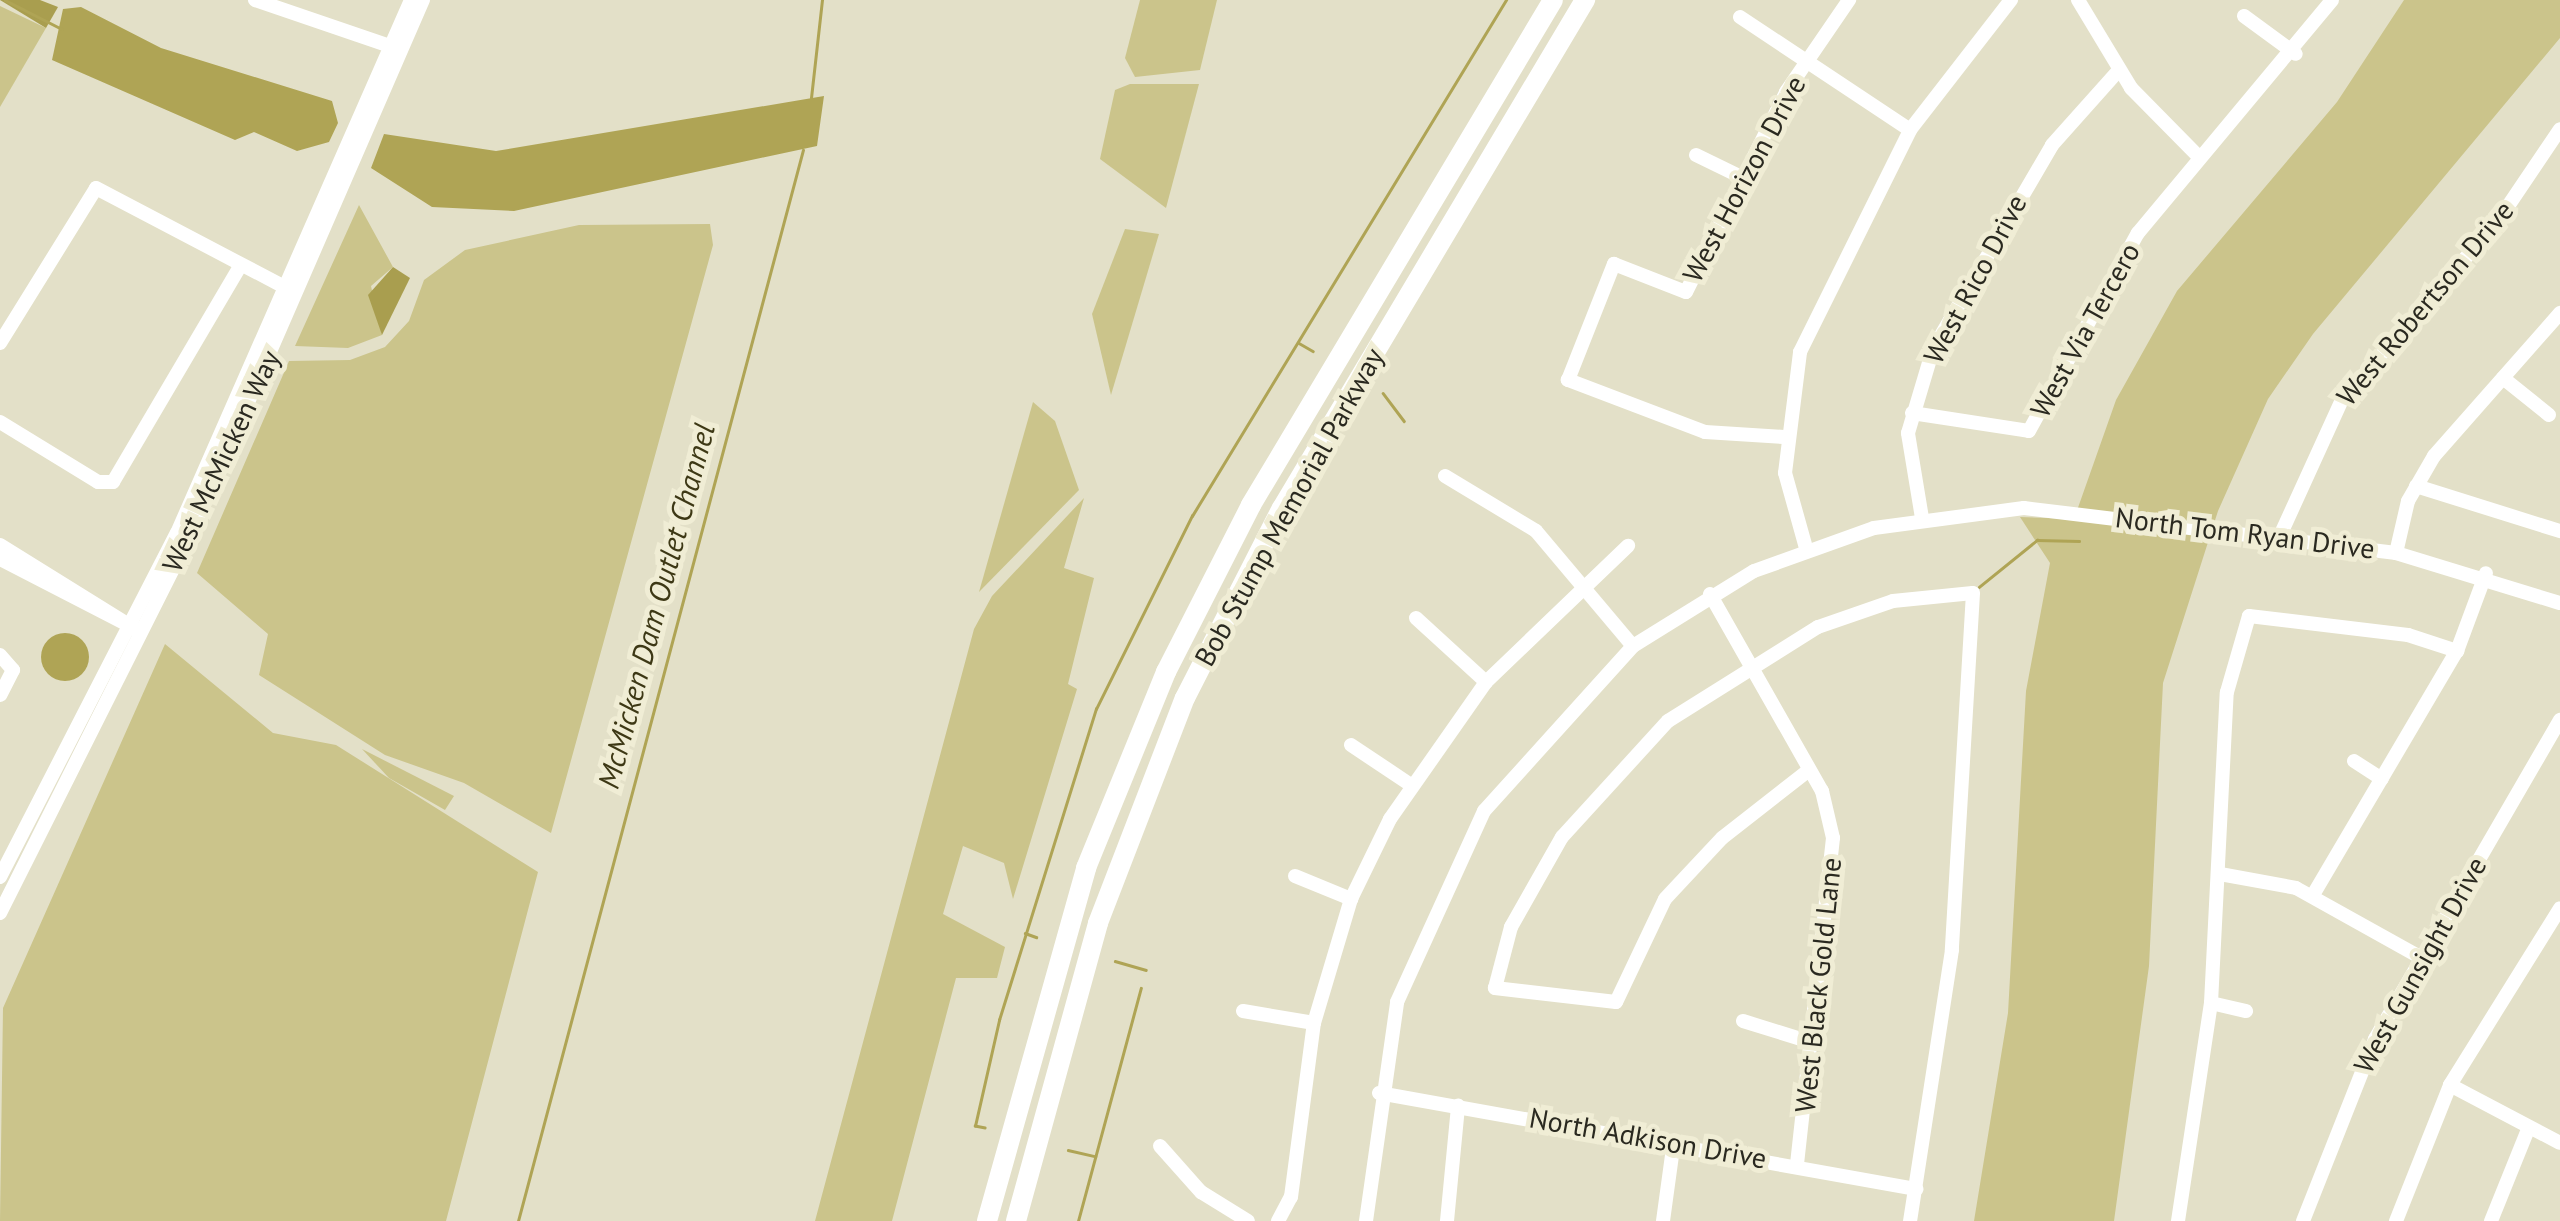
<!DOCTYPE html>
<style>
body{margin:0}
#map{position:relative;width:2560px;height:1221px;overflow:hidden;background:#e3e0c8;font-family:"PT Sans",sans-serif}
div>[style]{position:absolute}
.green>*{inset:0;background:#cbc48b}
.forest>*{inset:0;background:#a99e4f}
.water>*{inset:0;background:#afa455}
.round{border-radius:50%}
.stream>*{height:2.5px;margin:-1.25px;padding:0 1.25px;transform-origin:1.25px;border-radius:1.25px;background:#afa455}
.minor>*{height:14px;margin:-7px;padding:0 7px;transform-origin:7px;border-radius:7px;background:#fff}
.highway>*{height:20px;margin:-10px;padding:0 10px;transform-origin:10px;border-radius:10px;background:#fff}
span{translate:-50% -50%;white-space:nowrap;text-align:center;line-height:1.15;-webkit-text-stroke:10px #f0edd5;paint-order:stroke}
.street-label{font-size:28px;color:#2a2920}
.water-label{font-size:30px;color:#3d3815;font-style:italic}
</style>
<div id="map">
<div class="green">
<div style="clip-path:polygon(1140px 0,1217px 0,1200px 70px,1135px 77px,1125px 58px)"></div>
<div style="clip-path:polygon(2404px 0,2560px 0,2560px 38px,2313px 334px,2268px 399px,2218px 511px,2163px 683px,2149px 966px,2114px 1221px,1974px 1221px,2008px 1013px,2026px 691px,2050px 563px,2020px 517px,2074px 519px,2116px 400px,2177px 291px,2337px 102px)"></div>
<div style="clip-path:polygon(0 6px,46px 28px,0 107px)"></div>
<div style="clip-path:polygon(1130px 84px,1199px 84px,1166px 208px,1100px 159px,1115px 90px)"></div>
<div style="clip-path:polygon(359px 205px,393px 267px,371px 286px,382px 335px,348px 348px,295px 346px)"></div>
<div style="clip-path:polygon(710px 224px,713px 245px,551px 833px,464px 783px,385px 755px,259px 675px,268px 634px,197px 573px,289px 361px,350px 360px,385px 347px,409px 321px,424px 280px,465px 250px,579px 225px)"></div>
<div style="clip-path:polygon(1125px 229px,1159px 234px,1111px 395px,1092px 314px)"></div>
<div style="clip-path:polygon(1033px 402px,1055px 421px,1079px 490px,979px 592px)"></div>
<div style="clip-path:polygon(1084px 498px,1064px 568px,1094px 578px,1068px 684px,1077px 689px,1013px 899px,1004px 863px,963px 846px,943px 914px,1005px 947px,997px 978px,956px 978px,892px 1221px,815px 1221px,974px 629px,992px 596px)"></div>
<div style="clip-path:polygon(165px 644px,273px 733px,336px 745px,538px 872px,446px 1221px,0 1221px,3px 1008px)"></div>
<div style="clip-path:polygon(362px 749px,454px 796px,445px 810px,389px 778px)"></div>
</div>
<div class="forest">
<div style="clip-path:polygon(0 0,40px 0,58px 7px,46px 28px)"></div>
<div style="clip-path:polygon(393px 267px,410px 278px,382px 335px,368px 295px)"></div>
</div>
<div class="water">
<div style="clip-path:polygon(81px 7px,161px 48px,332px 101px,338px 123px,329px 142px,297px 151px,254px 132px,235px 140px,52px 60px,63px 9px)"></div>
<div style="clip-path:polygon(824px 96px,817px 146px,514px 211px,432px 207px,371px 168px,384px 134px,496px 151px)"></div>
<div class="round" style="left:41px;top:633px;width:48px;height:48px"></div>
</div>
<div class="stream">
<div style="left:5px;top:0;width:64px;rotate:27deg"></div>
<div style="left:811px;top:98px;width:99px;rotate:-83.6deg"></div>
<div style="left:1299px;top:343px;width:16px;rotate:30deg"></div>
<div style="left:1383px;top:393px;width:35px;rotate:53deg"></div>
<div style="left:1979px;top:587px;width:75px;rotate:-39deg"></div>
<div style="left:2037px;top:540px;width:42px;rotate:1.4deg"></div>
<div style="left:1025px;top:933px;width:12px;rotate:20deg"></div>
<div style="left:1115px;top:961px;width:32px;rotate:16deg"></div>
<div style="left:985px;top:1128px;width:10px;rotate:-169deg"></div>
<div style="left:975px;top:1126px;width:109px;rotate:-77.2deg"></div>
<div style="left:999px;top:1020px;width:326px;rotate:-72.7deg"></div>
<div style="left:1096px;top:709px;width:216px;rotate:-63.6deg"></div>
<div style="left:1192px;top:516px;width:604px;rotate:-58.68deg"></div>
<div style="left:1068px;top:1150px;width:28px;rotate:13deg"></div>
<div style="left:518px;top:1221px;width:1108px;rotate:-75.1deg"></div>
<div style="left:1078px;top:1221px;width:241px;rotate:-74.9deg"></div>
</div>
<div class="minor">
<div style="left:255px;top:0;width:149px;rotate:18.8deg"></div>
<div style="left:2078px;top:0;width:103px;rotate:58.9deg"></div>
<div style="left:2131px;top:88px;width:97px;rotate:45.4deg"></div>
<div style="left:2244px;top:16px;width:64px;rotate:36.2deg"></div>
<div style="left:1740px;top:17px;width:204px;rotate:33.6deg"></div>
<div style="left:1696px;top:155px;width:48px;rotate:26deg"></div>
<div style="left:0;top:343px;width:182px;rotate:-58.2deg"></div>
<div style="left:96px;top:188px;width:221px;rotate:27.7deg"></div>
<div style="left:2503px;top:378px;width:59px;rotate:38.8deg"></div>
<div style="left:1912px;top:413px;width:118px;rotate:8.7deg"></div>
<div style="left:2029px;top:431px;width:226px;rotate:-61.2deg"></div>
<div style="left:2138px;top:233px;width:303px;rotate:-50.2deg"></div>
<div style="left:0;top:422px;width:115px;rotate:31.5deg"></div>
<div style="left:98px;top:482px;width:15px"></div>
<div style="left:113px;top:482px;width:248px;rotate:-59.5deg"></div>
<div style="left:1784px;top:437px;width:79px;rotate:-176.4deg"></div>
<div style="left:1705px;top:432px;width:147px;rotate:-159.2deg"></div>
<div style="left:1568px;top:380px;width:125px;rotate:-68.4deg"></div>
<div style="left:1614px;top:264px;width:77px;rotate:21.3deg"></div>
<div style="left:1686px;top:292px;width:224px;rotate:-63.4deg"></div>
<div style="left:1786px;top:92px;width:112px;rotate:-55.6deg"></div>
<div style="left:1445px;top:476px;width:106px;rotate:31.1deg"></div>
<div style="left:1536px;top:531px;width:150px;rotate:49.9deg"></div>
<div style="left:2416px;top:486px;width:151px;rotate:17.4deg"></div>
<div style="left:1922px;top:518px;width:86px;rotate:-99.4deg"></div>
<div style="left:1908px;top:433px;width:88px;rotate:-73.4deg"></div>
<div style="left:1933px;top:349px;width:236px;rotate:-59.7deg"></div>
<div style="left:2052px;top:145px;width:101px;rotate:-48.2deg"></div>
<div style="left:2279px;top:538px;width:152px;rotate:-65.5deg"></div>
<div style="left:2342px;top:400px;width:241px;rotate:-49deg"></div>
<div style="left:2500px;top:218px;width:107px;rotate:-56deg"></div>
<div style="left:0;top:545px;width:152px;rotate:31.8deg"></div>
<div style="left:1806px;top:548px;width:78px;rotate:-105.6deg"></div>
<div style="left:1785px;top:473px;width:122px;rotate:-82.9deg"></div>
<div style="left:1800px;top:352px;width:248px;rotate:-63.6deg"></div>
<div style="left:1910px;top:130px;width:165px;rotate:-52.2deg"></div>
<div style="left:2396px;top:553px;width:53px;rotate:-77deg"></div>
<div style="left:2408px;top:501px;width:52px;rotate:-60deg"></div>
<div style="left:2434px;top:456px;width:191px;rotate:-48.6deg"></div>
<div style="left:0;top:559px;width:153px;rotate:27.2deg"></div>
<div style="left:1710px;top:594px;width:227px;rotate:60.4deg"></div>
<div style="left:1822px;top:791px;width:48px;rotate:76.8deg"></div>
<div style="left:1833px;top:838px;width:329px;rotate:96.3deg"></div>
<div style="left:1416px;top:618px;width:95px;rotate:42.4deg"></div>
<div style="left:0;top:655px;width:20px;rotate:49deg"></div>
<div style="left:13px;top:670px;width:28px;rotate:117deg"></div>
<div style="left:1351px;top:745px;width:72px;rotate:33.7deg"></div>
<div style="left:2354px;top:761px;width:33px;rotate:33deg"></div>
<div style="left:1809px;top:770px;width:110px;rotate:142deg"></div>
<div style="left:1722px;top:838px;width:83px;rotate:133.1deg"></div>
<div style="left:1665px;top:899px;width:114px;rotate:115.4deg"></div>
<div style="left:1616px;top:1002px;width:122px;rotate:-173.4deg"></div>
<div style="left:1495px;top:988px;width:63px;rotate:-75.3deg"></div>
<div style="left:1511px;top:927px;width:103px;rotate:-60.5deg"></div>
<div style="left:1562px;top:837px;width:157px;rotate:-47.6deg"></div>
<div style="left:1668px;top:721px;width:177px;rotate:-32.1deg"></div>
<div style="left:1818px;top:627px;width:79px;rotate:-19.1deg"></div>
<div style="left:1893px;top:601px;width:80px;rotate:-5.7deg"></div>
<div style="left:1973px;top:593px;width:358px;rotate:93.4deg"></div>
<div style="left:1952px;top:950px;width:274px;rotate:98.8deg"></div>
<div style="left:2220px;top:874px;width:77px;rotate:10.4deg"></div>
<div style="left:2296px;top:888px;width:142px;rotate:29.1deg"></div>
<div style="left:1295px;top:876px;width:61px;rotate:22.3deg"></div>
<div style="left:0;top:877px;width:387px;rotate:-62.8deg"></div>
<div style="left:177px;top:533px;width:582px;rotate:-66.3deg"></div>
<div style="left:2313px;top:895px;width:283px;rotate:-59.5deg"></div>
<div style="left:2457px;top:651px;width:83px;rotate:-69.6deg"></div>
<div style="left:0;top:913px;width:428px;rotate:-63.3deg"></div>
<div style="left:192px;top:531px;width:579px;rotate:-66.49deg"></div>
<div style="left:2211px;top:1003px;width:36px;rotate:13deg"></div>
<div style="left:1243px;top:1011px;width:72px;rotate:9.6deg"></div>
<div style="left:1743px;top:1021px;width:77px;rotate:17.3deg"></div>
<div style="left:2450px;top:1085px;width:124px;rotate:27.8deg"></div>
<div style="left:1379px;top:1093px;width:546px;rotate:10.14deg"></div>
<div style="left:1160px;top:1146px;width:62px;rotate:48.3deg"></div>
<div style="left:1201px;top:1192px;width:55px;rotate:31.7deg"></div>
<div style="left:1278px;top:1221px;width:27px;rotate:-62deg"></div>
<div style="left:1291px;top:1197px;width:176px;rotate:-82.5deg"></div>
<div style="left:1314px;top:1023px;width:129px;rotate:-73.4deg"></div>
<div style="left:1351px;top:899px;width:89px;rotate:-64deg"></div>
<div style="left:1390px;top:819px;width:167px;rotate:-55deg"></div>
<div style="left:1486px;top:682px;width:197px;rotate:-43.8deg"></div>
<div style="left:1366px;top:1221px;width:221px;rotate:-81.9deg"></div>
<div style="left:1397px;top:1002px;width:210px;rotate:-65.5deg"></div>
<div style="left:1484px;top:811px;width:222px;rotate:-47.9deg"></div>
<div style="left:1633px;top:646px;width:142px;rotate:-31.8deg"></div>
<div style="left:1754px;top:571px;width:127px;rotate:-19.7deg"></div>
<div style="left:1874px;top:528px;width:151px;rotate:-7.6deg"></div>
<div style="left:2024px;top:508px;width:375px;rotate:6.9deg"></div>
<div style="left:2396px;top:553px;width:171px;rotate:17deg"></div>
<div style="left:1447px;top:1221px;width:116px;rotate:-84.5deg"></div>
<div style="left:1663px;top:1221px;width:81px;rotate:-82.2deg"></div>
<div style="left:2178px;top:1221px;width:220px;rotate:-81.4deg"></div>
<div style="left:2211px;top:1003px;width:311px;rotate:-87.1deg"></div>
<div style="left:2227px;top:692px;width:79px;rotate:-73.9deg"></div>
<div style="left:2249px;top:616px;width:160px;rotate:6.8deg"></div>
<div style="left:2408px;top:635px;width:52px;rotate:18.1deg"></div>
<div style="left:2303px;top:1221px;width:196px;rotate:-68.4deg"></div>
<div style="left:2375px;top:1039px;width:369px;rotate:-59.9deg"></div>
<div style="left:2396px;top:1221px;width:146px;rotate:-68.3deg"></div>
<div style="left:2450px;top:1085px;width:208px;rotate:-58.1deg"></div>
<div style="left:2491px;top:1221px;width:101px;rotate:-68deg"></div>
</div>
<div class="highway">
<div style="left:987px;top:1221px;width:367px;rotate:-74.3deg"></div>
<div style="left:1086px;top:868px;width:212px;rotate:-67.8deg"></div>
<div style="left:1166px;top:672px;width:187px;rotate:-63deg"></div>
<div style="left:1251px;top:505px;width:588px;rotate:-59.12deg"></div>
<div style="left:1016px;top:1221px;width:309px;rotate:-74.6deg"></div>
<div style="left:1098px;top:923px;width:241px;rotate:-68.9deg"></div>
<div style="left:1185px;top:698px;width:213px;rotate:-63deg"></div>
<div style="left:1282px;top:508px;width:592px;rotate:-59.19deg"></div>
</div>
<div class="street-label">
<span style="left:1744px;top:179px;rotate:-62deg">West Horizon Drive</span>
<span style="left:1975px;top:279px;rotate:-62deg">West Rico Drive</span>
<span style="left:2425px;top:303px;rotate:-50deg">West Robertson Drive</span>
<span style="left:2085px;top:330px;rotate:-61deg">West Via Tercero</span>
<span style="left:221px;top:461px;rotate:-65deg">West McMicken Way</span>
<span style="left:1289px;top:507px;rotate:-61deg">Bob Stump Memorial Parkway</span>
<span style="left:2245px;top:533px;rotate:7deg">North Tom Ryan Drive</span>
<span style="left:2420px;top:965px;rotate:-61deg">West Gunsight Drive</span>
<span style="left:1818px;top:985px;rotate:-84deg">West Black Gold Lane</span>
<span style="left:1648px;top:1138px;rotate:10deg">North Adkison Drive</span>
</div>
<div class="water-label">
<span style="left:656px;top:606px;rotate:-75deg">McMicken Dam Outlet Channel</span>
</div>
</div>
